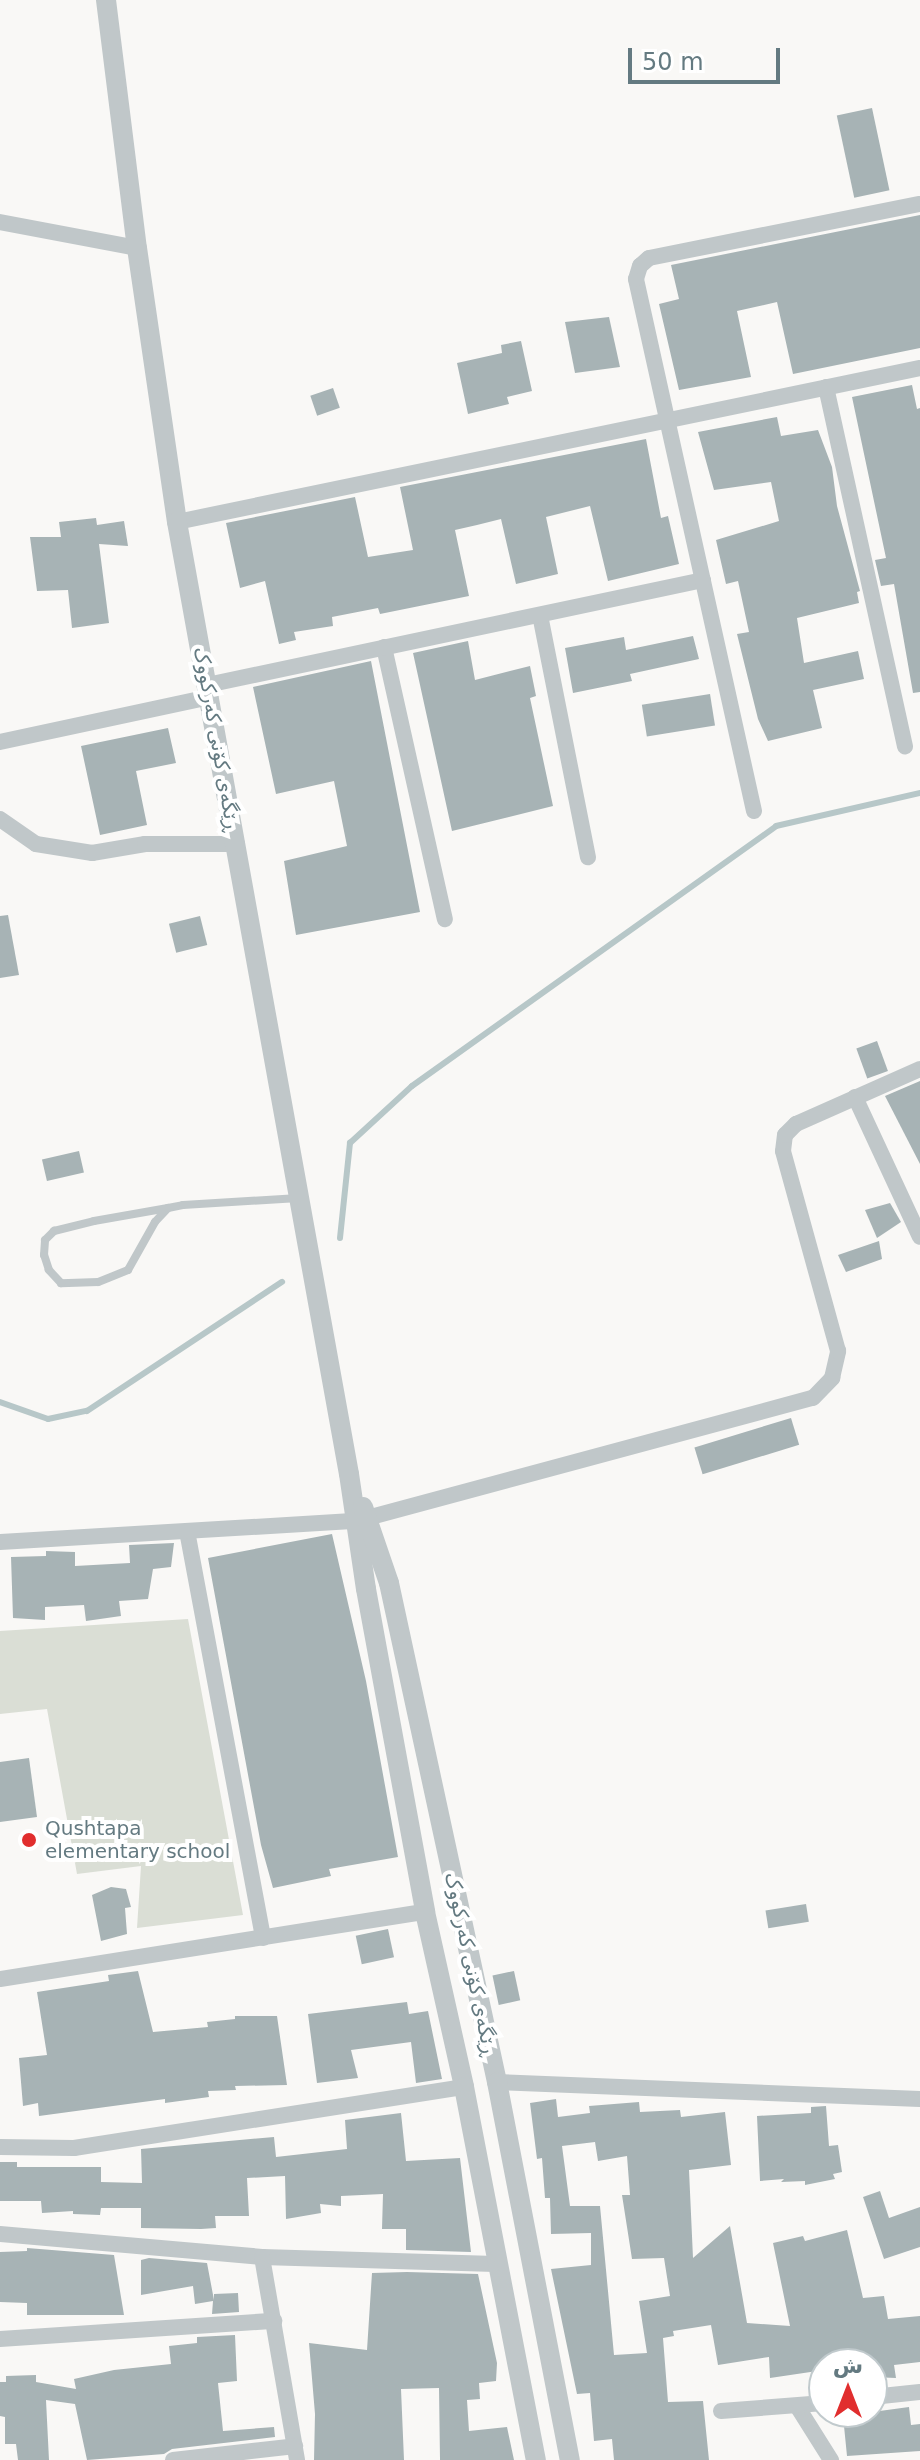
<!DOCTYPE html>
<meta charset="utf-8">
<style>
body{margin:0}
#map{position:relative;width:920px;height:2460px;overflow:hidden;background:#f9f8f6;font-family:"DejaVu Sans","Noto Naskh Arabic",sans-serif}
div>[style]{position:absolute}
.green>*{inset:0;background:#daded5}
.stream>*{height:6px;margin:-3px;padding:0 3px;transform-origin:3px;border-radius:3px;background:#b7c7c8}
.building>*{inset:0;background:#a7b3b5;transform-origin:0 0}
.service>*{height:8px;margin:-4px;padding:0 4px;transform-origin:4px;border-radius:4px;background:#c0c7c9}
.minor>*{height:16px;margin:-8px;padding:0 8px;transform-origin:8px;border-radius:8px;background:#c0c7c9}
.tertiary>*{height:20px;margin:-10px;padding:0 10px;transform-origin:10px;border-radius:10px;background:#c0c7c9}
.dots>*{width:22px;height:22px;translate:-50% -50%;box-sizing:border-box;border:4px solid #fff;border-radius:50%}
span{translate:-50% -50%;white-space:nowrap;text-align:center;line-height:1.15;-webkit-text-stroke:8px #fff;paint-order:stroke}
.street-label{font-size:20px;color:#647a81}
.poi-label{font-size:20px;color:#647a81}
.left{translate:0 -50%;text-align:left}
.north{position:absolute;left:808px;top:2348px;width:80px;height:80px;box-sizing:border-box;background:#fff;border:2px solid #c1cacd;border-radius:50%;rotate:0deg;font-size:22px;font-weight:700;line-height:32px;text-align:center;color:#647a81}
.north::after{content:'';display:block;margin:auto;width:28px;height:36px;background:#e12e2e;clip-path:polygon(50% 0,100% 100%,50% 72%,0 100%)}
.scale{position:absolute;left:628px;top:48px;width:152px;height:36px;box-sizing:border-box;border:4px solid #647a81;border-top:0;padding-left:10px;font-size:24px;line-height:28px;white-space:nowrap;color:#647a81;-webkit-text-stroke:6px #fff;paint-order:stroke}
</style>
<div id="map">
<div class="green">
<div style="clip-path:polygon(188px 1619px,243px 1915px,137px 1928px,141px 1866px,77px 1874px,47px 1709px,0 1714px,0 1631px)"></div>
</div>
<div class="stream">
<div style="left:340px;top:1238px;width:96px;rotate:-84deg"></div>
<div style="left:350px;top:1143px;width:84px;rotate:-42.6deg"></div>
<div style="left:412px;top:1086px;width:447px;rotate:-35.5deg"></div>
<div style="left:776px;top:826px;width:148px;rotate:-12.9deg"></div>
<div style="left:0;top:1402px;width:51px;rotate:19.5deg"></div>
<div style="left:48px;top:1419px;width:40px;rotate:-12deg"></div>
<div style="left:87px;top:1411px;width:234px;rotate:-33.5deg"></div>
</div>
<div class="building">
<div style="left:872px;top:108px;width:84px;height:36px;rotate:78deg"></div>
<div style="clip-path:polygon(920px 215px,920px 348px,793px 374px,777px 302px,737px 311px,751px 377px,679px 390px,659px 304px,679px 299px,671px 265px)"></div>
<div style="clip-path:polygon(609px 317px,620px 367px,575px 373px,565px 322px)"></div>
<div style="clip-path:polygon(521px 341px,532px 391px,507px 397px,509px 404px,468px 414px,457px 363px,502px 353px,501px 345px)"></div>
<div style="clip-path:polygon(912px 385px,917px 409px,920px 408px,920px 692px,913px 693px,894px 584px,881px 586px,875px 560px,886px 558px,852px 397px)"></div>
<div style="left:333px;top:388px;width:21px;height:24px;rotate:71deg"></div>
<div style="clip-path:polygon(777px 417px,781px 436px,818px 430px,832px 467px,837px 506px,860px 591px,857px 592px,859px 603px,797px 618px,804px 663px,858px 651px,864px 679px,813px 690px,822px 728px,768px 741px,758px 719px,737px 634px,749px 632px,738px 581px,726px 584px,716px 540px,779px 521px,771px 482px,714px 490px,698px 432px)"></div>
<div style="clip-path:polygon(646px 439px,661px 518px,668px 516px,679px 564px,608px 581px,590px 506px,546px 517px,558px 574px,516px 584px,501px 519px,477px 525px,455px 530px,469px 596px,380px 614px,378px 608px,332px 617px,333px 626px,294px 632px,296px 640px,279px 644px,265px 581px,240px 588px,226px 523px,355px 497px,368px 557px,413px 550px,400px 487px)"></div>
<div style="clip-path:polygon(96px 518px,97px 525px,124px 521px,128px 546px,99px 544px,109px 623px,72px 628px,68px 590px,37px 591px,30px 537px,61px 537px,59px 522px)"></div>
<div style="clip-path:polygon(693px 636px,699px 659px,630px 674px,632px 681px,573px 693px,565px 648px,624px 637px,626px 650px)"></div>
<div style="clip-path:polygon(468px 641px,475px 680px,530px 666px,536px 696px,530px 698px,553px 806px,452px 831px,413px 653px)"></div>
<div style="clip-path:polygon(371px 661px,420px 912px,296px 935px,284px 861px,347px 846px,334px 781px,276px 794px,253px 687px)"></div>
<div style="left:710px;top:694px;width:32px;height:69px;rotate:81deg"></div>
<div style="clip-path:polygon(168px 728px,176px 763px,136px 771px,147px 825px,100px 835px,81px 746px)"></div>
<div style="clip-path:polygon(8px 915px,19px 975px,0 978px,0 916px)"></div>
<div style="left:200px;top:916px;width:30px;height:32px;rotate:76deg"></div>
<div style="left:877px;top:1041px;width:32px;height:22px;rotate:70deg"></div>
<div style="clip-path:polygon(920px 1081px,920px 1164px,885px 1096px)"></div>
<div style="left:79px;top:1151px;width:22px;height:38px;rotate:77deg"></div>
<div style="clip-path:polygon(890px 1203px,901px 1222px,877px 1238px,865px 1210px)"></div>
<div style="clip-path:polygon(879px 1241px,882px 1259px,846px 1272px,838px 1255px)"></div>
<div style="left:791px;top:1418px;width:28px;height:101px;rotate:73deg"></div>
<div style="clip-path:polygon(332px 1534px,366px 1681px,398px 1857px,329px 1869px,331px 1876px,273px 1888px,261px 1845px,208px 1558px)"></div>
<div style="clip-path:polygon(174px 1543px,171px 1567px,153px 1569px,148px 1599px,119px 1601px,121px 1616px,86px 1621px,84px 1605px,45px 1607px,45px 1620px,13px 1618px,11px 1557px,46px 1556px,46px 1551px,75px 1552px,75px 1566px,130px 1563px,129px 1545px)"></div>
<div style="clip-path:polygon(29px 1758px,37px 1817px,0 1822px,0 1762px)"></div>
<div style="clip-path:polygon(111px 1887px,126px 1889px,131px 1907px,125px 1908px,127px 1934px,101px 1941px,92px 1895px)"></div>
<div style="left:806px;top:1904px;width:18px;height:41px;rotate:81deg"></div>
<div style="left:388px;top:1929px;width:29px;height:33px;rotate:78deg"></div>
<div style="clip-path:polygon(138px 1971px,153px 2032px,208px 2027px,207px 2022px,235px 2019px,235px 2016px,277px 2016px,287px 2085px,235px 2086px,236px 2090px,208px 2091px,209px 2097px,165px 2103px,165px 2099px,39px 2116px,38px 2103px,23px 2106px,19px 2058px,47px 2055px,37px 1992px,109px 1981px,108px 1975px)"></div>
<div style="left:514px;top:1971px;width:30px;height:22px;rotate:78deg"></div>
<div style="clip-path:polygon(407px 2002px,409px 2014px,428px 2011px,442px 2079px,416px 2083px,411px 2042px,351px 2050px,358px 2078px,317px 2083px,308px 2014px)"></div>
<div style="clip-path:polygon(evenodd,556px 2099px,558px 2117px,590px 2113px,589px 2106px,639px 2102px,640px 2112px,680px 2110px,681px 2117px,725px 2112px,731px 2165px,689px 2170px,693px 2258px,730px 2226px,747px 2323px,790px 2326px,773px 2243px,803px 2236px,805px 2241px,847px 2230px,863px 2298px,884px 2296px,888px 2319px,920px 2316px,920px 2362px,894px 2365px,896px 2378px,872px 2377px,872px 2364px,824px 2364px,824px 2370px,770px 2378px,769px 2357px,718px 2365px,711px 2325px,673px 2331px,674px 2336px,663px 2338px,668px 2402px,703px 2401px,709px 2460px,614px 2460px,612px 2439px,594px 2441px,590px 2393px,577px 2394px,551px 2269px,591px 2265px,591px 2233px,551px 2234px,550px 2198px,545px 2198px,542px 2158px,537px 2159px,530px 2103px,556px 2099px,595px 2142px,598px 2161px,627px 2156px,630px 2195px,622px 2195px,632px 2259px,664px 2258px,670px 2296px,639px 2301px,647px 2353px,614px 2355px,600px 2206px,570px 2206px,562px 2146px,595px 2142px)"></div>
<div style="clip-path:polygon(826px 2106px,829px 2146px,838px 2145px,842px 2172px,833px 2174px,835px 2179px,805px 2185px,805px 2181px,781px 2182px,784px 2179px,760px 2181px,757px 2116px,811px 2113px,811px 2107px)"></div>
<div style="clip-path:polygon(401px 2113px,406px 2161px,460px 2158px,471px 2252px,406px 2250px,406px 2229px,382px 2229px,383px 2194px,341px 2196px,341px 2206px,320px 2204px,321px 2213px,286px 2219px,285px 2176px,247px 2178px,249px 2216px,215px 2216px,216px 2228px,201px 2229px,141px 2228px,141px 2208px,101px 2208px,100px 2215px,73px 2214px,73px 2211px,42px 2213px,41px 2201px,0 2201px,0 2162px,17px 2162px,17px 2167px,101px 2167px,101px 2182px,142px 2183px,141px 2149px,274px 2137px,276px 2157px,347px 2149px,345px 2120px)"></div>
<div style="clip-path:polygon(880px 2191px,889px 2218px,920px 2207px,920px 2247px,884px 2259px,863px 2197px)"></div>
<div style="clip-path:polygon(27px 2248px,114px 2255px,124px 2315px,27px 2315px,27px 2303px,0 2302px,0 2252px,27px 2251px)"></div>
<div style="clip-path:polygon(149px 2258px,207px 2263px,214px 2300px,214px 2294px,238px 2293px,239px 2312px,212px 2314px,213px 2301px,195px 2304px,193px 2286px,141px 2295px,141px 2260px)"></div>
<div style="clip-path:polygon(407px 2272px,478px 2274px,497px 2363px,496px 2381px,479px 2383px,480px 2399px,467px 2400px,469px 2431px,507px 2427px,514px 2460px,440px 2460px,439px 2388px,401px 2389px,404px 2460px,314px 2460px,315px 2414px,309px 2343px,367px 2350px,372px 2273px)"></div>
<div style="clip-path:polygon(235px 2335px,237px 2381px,218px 2383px,223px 2431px,274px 2427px,275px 2437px,172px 2449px,164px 2454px,87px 2460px,75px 2404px,46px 2400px,49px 2460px,18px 2460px,16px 2444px,5px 2444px,5px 2417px,0 2416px,0 2382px,6px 2382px,6px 2376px,36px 2375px,36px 2382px,76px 2389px,74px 2379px,114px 2370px,171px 2364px,169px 2346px,197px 2343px,197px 2337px)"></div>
<div style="clip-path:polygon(909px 2407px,911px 2425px,920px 2424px,920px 2451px,847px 2456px,843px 2416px)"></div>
</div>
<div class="service">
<div style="left:168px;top:1208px;width:19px;rotate:133deg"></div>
<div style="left:155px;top:1222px;width:55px;rotate:119.4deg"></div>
<div style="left:128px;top:1270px;width:32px;rotate:158deg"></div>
<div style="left:98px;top:1282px;width:37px;rotate:178deg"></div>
<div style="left:61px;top:1283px;width:18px;rotate:-133deg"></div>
<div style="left:49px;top:1270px;width:16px;rotate:-108deg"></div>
<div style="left:44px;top:1255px;width:15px;rotate:-86deg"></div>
<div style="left:45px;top:1240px;width:13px;rotate:-45deg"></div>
<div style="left:54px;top:1231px;width:41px;rotate:-14deg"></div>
<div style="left:94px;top:1221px;width:75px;rotate:-10deg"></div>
<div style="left:168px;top:1208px;width:15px;rotate:-11deg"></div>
<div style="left:183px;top:1205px;width:116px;rotate:-3.5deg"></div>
</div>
<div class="minor">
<div style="left:0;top:222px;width:139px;rotate:10.7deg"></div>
<div style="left:826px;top:387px;width:368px;rotate:77.6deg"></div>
<div style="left:177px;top:522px;width:759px;rotate:-11.71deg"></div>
<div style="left:540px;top:615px;width:247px;rotate:78.8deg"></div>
<div style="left:384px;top:647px;width:279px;rotate:77.4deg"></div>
<div style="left:207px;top:685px;width:507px;rotate:-11.95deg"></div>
<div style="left:0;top:742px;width:215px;rotate:-12.1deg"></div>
<div style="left:754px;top:811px;width:545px;rotate:-102.51deg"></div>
<div style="left:636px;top:279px;width:14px;rotate:-73deg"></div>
<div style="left:640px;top:266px;width:12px;rotate:-42deg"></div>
<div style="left:649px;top:258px;width:276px;rotate:-11.3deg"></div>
<div style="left:0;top:819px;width:44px;rotate:34.8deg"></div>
<div style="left:36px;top:844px;width:57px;rotate:9.1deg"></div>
<div style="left:92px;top:853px;width:54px;rotate:-9.6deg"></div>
<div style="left:145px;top:844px;width:92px"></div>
<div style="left:855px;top:1097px;width:154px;rotate:65.1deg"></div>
<div style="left:187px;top:1531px;width:414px;rotate:79.4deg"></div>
<div style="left:0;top:1542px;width:357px;rotate:-3.4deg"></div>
<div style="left:356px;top:1521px;width:473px;rotate:-15.1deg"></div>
<div style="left:813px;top:1398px;width:28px;rotate:-46deg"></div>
<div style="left:832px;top:1378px;width:28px;rotate:-77deg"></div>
<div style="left:838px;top:1351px;width:207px;rotate:-105.4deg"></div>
<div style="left:783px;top:1151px;width:16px;rotate:-83deg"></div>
<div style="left:785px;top:1135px;width:16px;rotate:-45deg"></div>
<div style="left:796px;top:1124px;width:136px;rotate:-23.9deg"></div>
<div style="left:0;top:1979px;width:430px;rotate:-9deg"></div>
<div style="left:497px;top:2082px;width:423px;rotate:2.3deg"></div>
<div style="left:0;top:2147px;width:74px;rotate:0.8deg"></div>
<div style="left:74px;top:2148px;width:395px;rotate:-8.9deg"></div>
<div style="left:0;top:2234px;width:263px;rotate:5deg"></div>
<div style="left:262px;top:2257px;width:233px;rotate:1.7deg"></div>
<div style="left:262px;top:2257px;width:206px;rotate:80.2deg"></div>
<div style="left:0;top:2339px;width:275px;rotate:-3.8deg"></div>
<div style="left:872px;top:2397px;width:48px;rotate:-5.9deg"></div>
<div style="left:797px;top:2406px;width:64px;rotate:57.8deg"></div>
<div style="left:721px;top:2411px;width:103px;rotate:-4.4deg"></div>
<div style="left:173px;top:2460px;width:123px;rotate:-6.5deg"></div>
</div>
<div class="tertiary">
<div style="left:106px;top:0;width:250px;rotate:82.9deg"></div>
<div style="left:137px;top:248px;width:277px;rotate:81.7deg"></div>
<div style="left:177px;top:522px;width:967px;rotate:79.76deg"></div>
<div style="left:349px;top:1474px;width:116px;rotate:81.6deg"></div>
<div style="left:366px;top:1589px;width:328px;rotate:79.6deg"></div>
<div style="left:425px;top:1912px;width:179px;rotate:77.4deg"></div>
<div style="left:464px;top:2087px;width:380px;rotate:79.1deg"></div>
<div style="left:363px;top:1507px;width:80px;rotate:71.1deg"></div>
<div style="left:389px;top:1583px;width:511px;rotate:77.79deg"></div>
<div style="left:497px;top:2082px;width:385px;rotate:79.1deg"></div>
</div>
<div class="dots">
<div style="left:29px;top:1840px;background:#e12e2e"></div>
</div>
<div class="street-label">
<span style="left:217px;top:739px;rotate:80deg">ڕێگەی کۆنی کەرکووک</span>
<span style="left:471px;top:1964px;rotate:78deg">ڕێگەی کۆنی کەرکووک</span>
</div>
<div class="poi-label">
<span class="left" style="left:45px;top:1840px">Qushtapa<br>elementary school</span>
</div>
<div class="north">ش</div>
<div class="scale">50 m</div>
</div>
